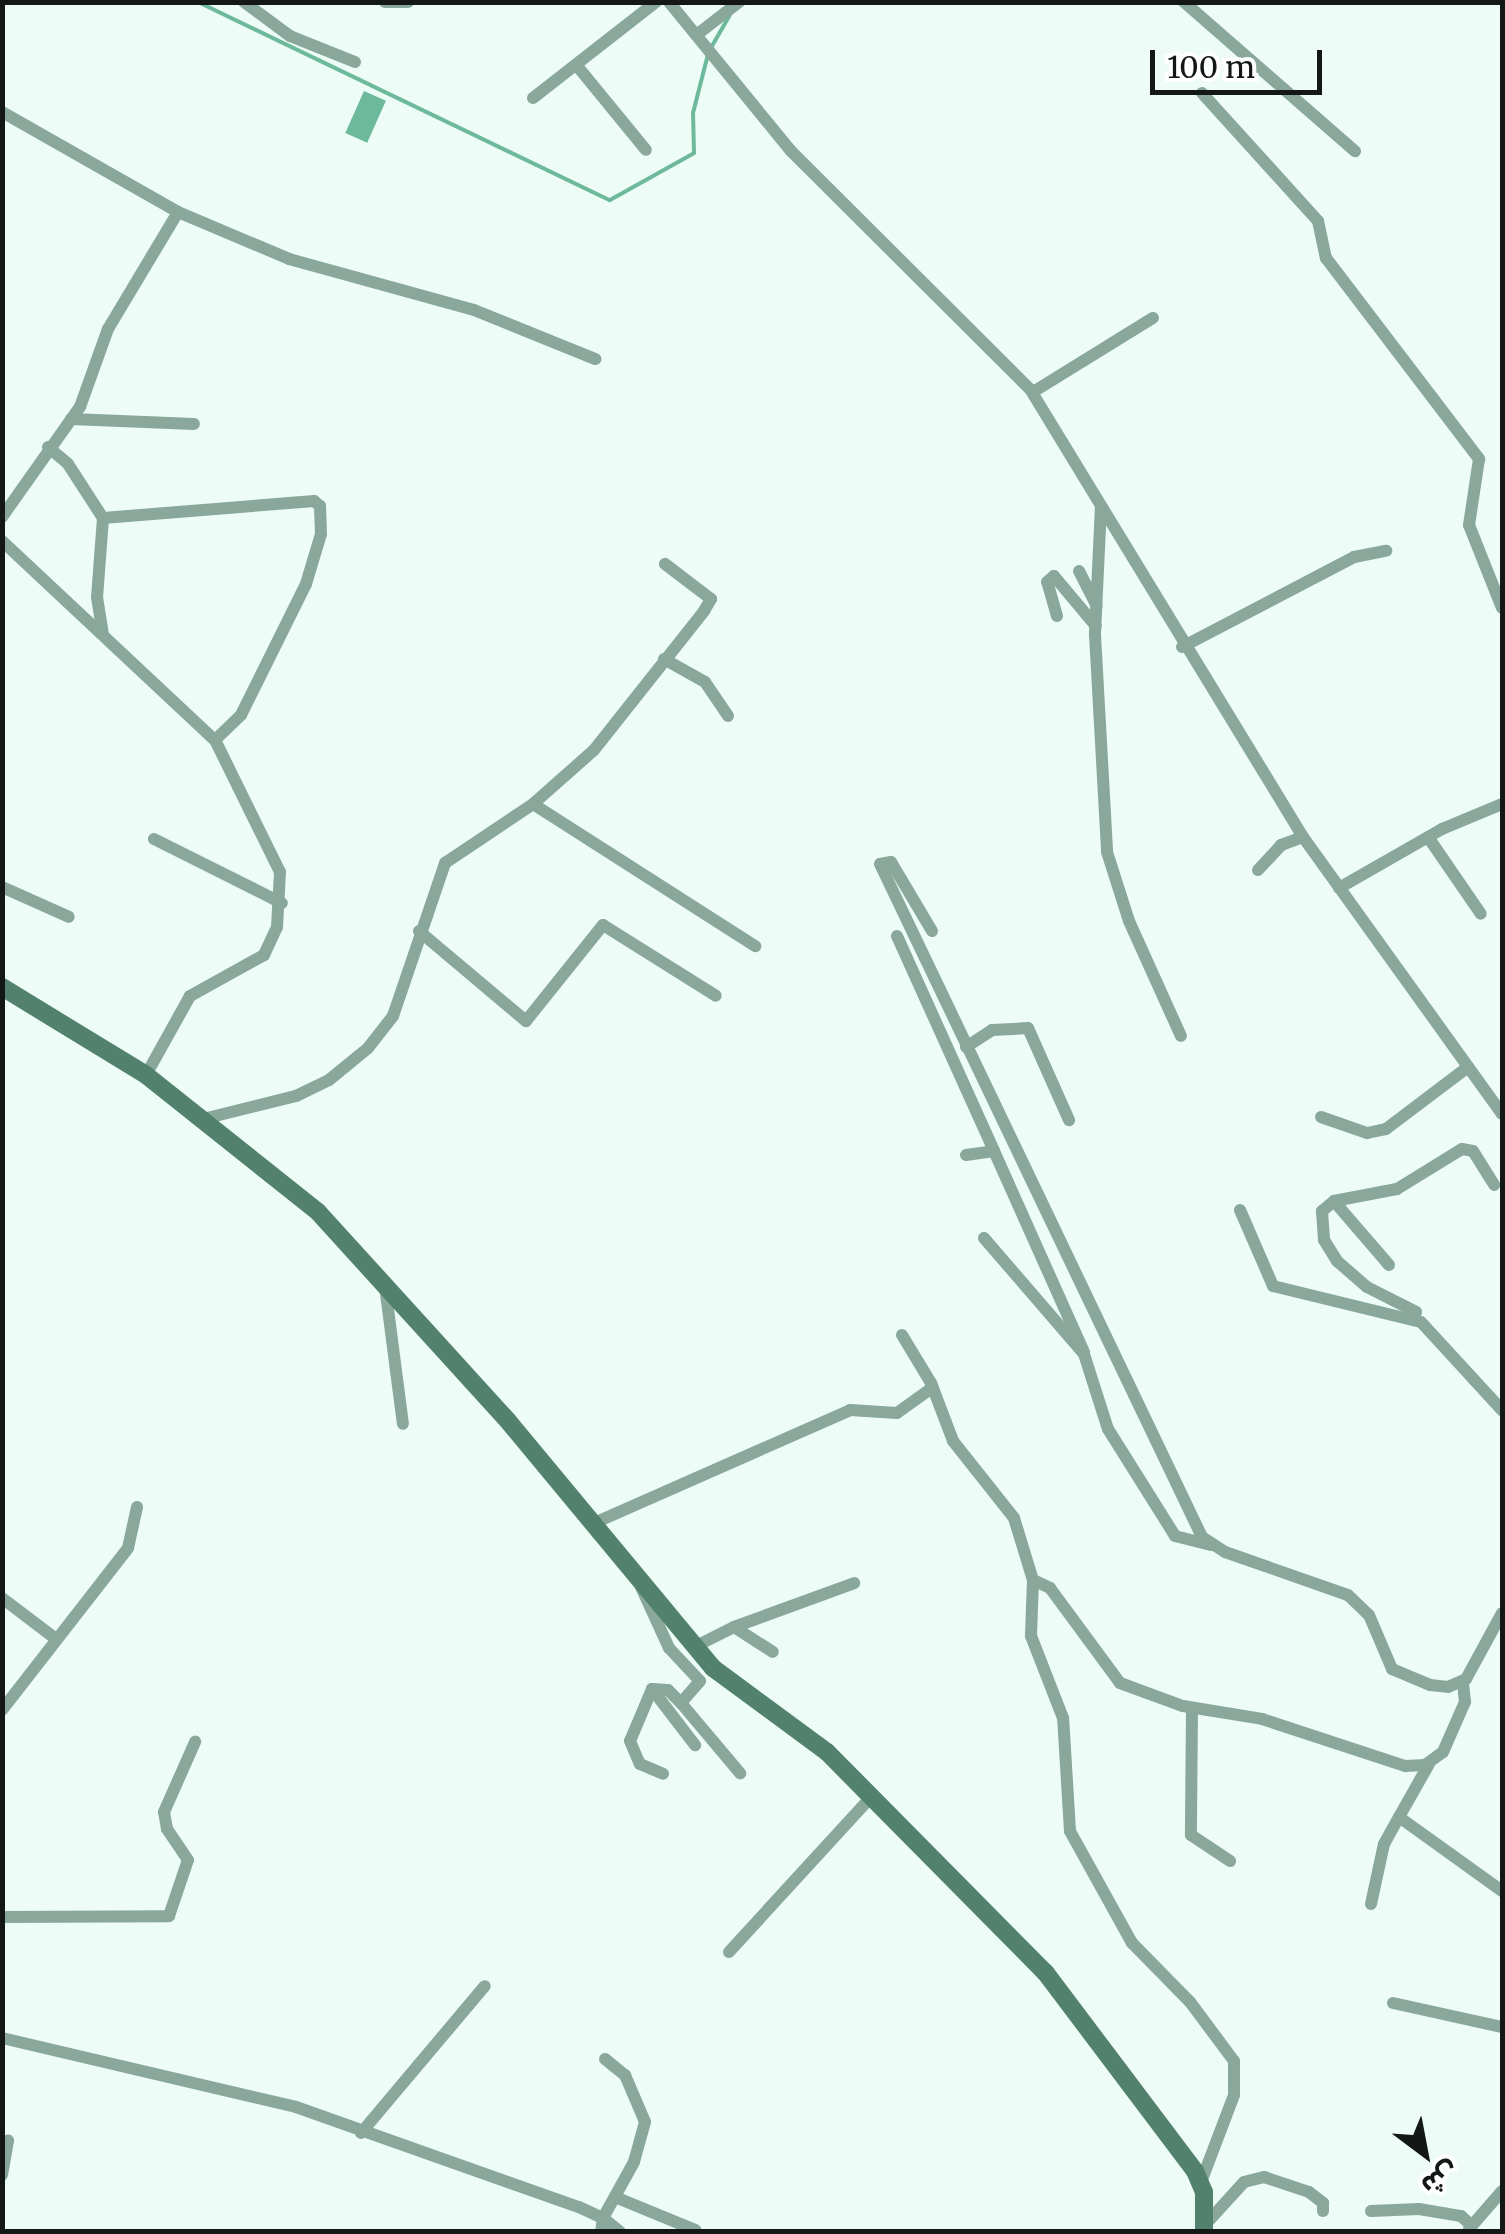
<!DOCTYPE html>
<meta charset="utf-8">
<style>
body{margin:0}
#map{position:relative;width:1505px;height:2234px;overflow:hidden;background:#edfcf6;font-family:Merriweather,"Noto Sans Arabic",serif}
div>[style]{position:absolute}
.water>*{inset:0;background:#6db99c;transform-origin:0 0}
.stream>*{height:4px;margin:-2px;padding:0 2px;transform-origin:2px;border-radius:2px;background:#6db99c}
.street>*{height:12px;margin:-6px;padding:0 6px;transform-origin:6px;border-radius:6px;background:#89a89b}
.secondary>*{height:18px;margin:-9px;padding:0 9px;transform-origin:9px;border-radius:9px;background:#52816e}
span{translate:-50% -50%;white-space:nowrap;text-align:center;line-height:1.15;-webkit-text-stroke:8px #fff;paint-order:stroke}
.frame{position:absolute;inset:0;border:5px solid #131816;pointer-events:none}
.north{position:absolute;left:1375px;top:2104px;width:100px;height:100px;-webkit-text-stroke:8px #fff;paint-order:stroke;rotate:148deg;font-size:28px;font-weight:700;line-height:40px;text-align:center;color:#131816}
.north::after{content:'';display:block;margin:auto;width:35px;height:45px;background:#131816;clip-path:polygon(50% 0,100% 100%,50% 72%,0 100%)}
.scale{position:absolute;left:1150px;top:50px;width:172px;height:45px;box-sizing:border-box;border:5px solid #131816;border-top:0;padding-left:12px;font-size:30px;line-height:35px;white-space:nowrap;color:#131816;-webkit-text-stroke:8px #fff;paint-order:stroke}
</style>
<div id="map">
<div class="water">
<div style="left:364px;top:91px;width:24px;height:46px;rotate:24deg"></div>
</div>
<div class="stream">
<div style="left:198px;top:2px;width:457px;rotate:25.7deg"></div>
<div style="left:610px;top:200px;width:96px;rotate:-29.2deg"></div>
<div style="left:694px;top:153px;width:40px;rotate:-91.4deg"></div>
<div style="left:693px;top:113px;width:61px;rotate:-75.7deg"></div>
<div style="left:712px;top:46px;width:36px;rotate:-60deg"></div>
</div>
<div class="street">
<div style="left:244px;top:2px;width:57px;rotate:36.5deg"></div>
<div style="left:290px;top:36px;width:70px;rotate:21.8deg"></div>
<div style="left:385px;top:2px;width:23px"></div>
<div style="left:669px;top:2px;width:193px;rotate:50.7deg"></div>
<div style="left:791px;top:151px;width:337px;rotate:44.9deg"></div>
<div style="left:1030px;top:389px;width:525px;rotate:58.64deg"></div>
<div style="left:1303px;top:837px;width:341px;rotate:54.3deg"></div>
<div style="left:1184px;top:2px;width:227px;rotate:41.1deg"></div>
<div style="left:699px;top:33px;width:51px;rotate:-37.8deg"></div>
<div style="left:578px;top:67px;width:107px;rotate:50.7deg"></div>
<div style="left:1202px;top:93px;width:173px;rotate:47.8deg"></div>
<div style="left:1318px;top:221px;width:38px;rotate:78deg"></div>
<div style="left:1326px;top:258px;width:253px;rotate:52.7deg"></div>
<div style="left:1479px;top:459px;width:67px;rotate:98.6deg"></div>
<div style="left:1469px;top:525px;width:89px;rotate:68.3deg"></div>
<div style="left:533px;top:98px;width:156px;rotate:-38deg"></div>
<div style="left:2px;top:112px;width:202px;rotate:29.6deg"></div>
<div style="left:178px;top:212px;width:121px;rotate:22.9deg"></div>
<div style="left:289px;top:259px;width:192px;rotate:15.4deg"></div>
<div style="left:474px;top:310px;width:131px;rotate:22deg"></div>
<div style="left:1033px;top:392px;width:141px;rotate:-31.7deg"></div>
<div style="left:71px;top:419px;width:123px;rotate:2.3deg"></div>
<div style="left:48px;top:447px;width:26px;rotate:40deg"></div>
<div style="left:68px;top:464px;width:64px;rotate:57.1deg"></div>
<div style="left:103px;top:518px;width:79px;rotate:94.3deg"></div>
<div style="left:97px;top:597px;width:36px;rotate:81deg"></div>
<div style="left:1101px;top:506px;width:129px;rotate:92.7deg"></div>
<div style="left:1095px;top:635px;width:217px;rotate:86.8deg"></div>
<div style="left:1107px;top:852px;width:72px;rotate:72.3deg"></div>
<div style="left:1129px;top:921px;width:126px;rotate:65.7deg"></div>
<div style="left:2px;top:517px;width:135px;rotate:-54.7deg"></div>
<div style="left:80px;top:407px;width:83px;rotate:-70.3deg"></div>
<div style="left:108px;top:329px;width:136px;rotate:-59.1deg"></div>
<div style="left:103px;top:518px;width:212px;rotate:-4.6deg"></div>
<div style="left:314px;top:501px;width:8px;rotate:40deg"></div>
<div style="left:320px;top:506px;width:28px;rotate:88deg"></div>
<div style="left:321px;top:534px;width:52px;rotate:106.7deg"></div>
<div style="left:306px;top:584px;width:146px;rotate:116.4deg"></div>
<div style="left:241px;top:715px;width:36px;rotate:136deg"></div>
<div style="left:2px;top:541px;width:291px;rotate:43.1deg"></div>
<div style="left:215px;top:740px;width:147px;rotate:63.8deg"></div>
<div style="left:280px;top:872px;width:55px;rotate:93.1deg"></div>
<div style="left:277px;top:927px;width:31px;rotate:115deg"></div>
<div style="left:264px;top:955px;width:85px;rotate:151deg"></div>
<div style="left:190px;top:996px;width:90px;rotate:119.1deg"></div>
<div style="left:1079px;top:571px;width:39px;rotate:63deg"></div>
<div style="left:1057px;top:616px;width:35px;rotate:-106deg"></div>
<div style="left:1047px;top:582px;width:9px;rotate:-41deg"></div>
<div style="left:1054px;top:576px;width:65px;rotate:50deg"></div>
<div style="left:1182px;top:647px;width:194px;rotate:-27.6deg"></div>
<div style="left:1354px;top:557px;width:33px;rotate:-11deg"></div>
<div style="left:664px;top:659px;width:47px;rotate:29.3deg"></div>
<div style="left:705px;top:682px;width:41px;rotate:55.9deg"></div>
<div style="left:533px;top:804px;width:264px;rotate:32.6deg"></div>
<div style="left:1428px;top:837px;width:93px;rotate:55.5deg"></div>
<div style="left:154px;top:839px;width:143px;rotate:26.6deg"></div>
<div style="left:1258px;top:870px;width:34px;rotate:-47deg"></div>
<div style="left:1281px;top:845px;width:23px;rotate:-20deg"></div>
<div style="left:2px;top:887px;width:73px;rotate:24.1deg"></div>
<div style="left:1339px;top:888px;width:119px;rotate:-29.8deg"></div>
<div style="left:1442px;top:829px;width:65px;rotate:-22.6deg"></div>
<div style="left:419px;top:931px;width:140px;rotate:40.1deg"></div>
<div style="left:526px;top:1021px;width:123px;rotate:-51.3deg"></div>
<div style="left:603px;top:925px;width:133px;rotate:32.1deg"></div>
<div style="left:932px;top:931px;width:80px;rotate:-120.7deg"></div>
<div style="left:891px;top:862px;width:11px;rotate:170deg"></div>
<div style="left:880px;top:864px;width:746px;rotate:64.43deg"></div>
<div style="left:1202px;top:1537px;width:27px;rotate:33deg"></div>
<div style="left:1225px;top:1552px;width:130px;rotate:19.3deg"></div>
<div style="left:1348px;top:1595px;width:29px;rotate:44deg"></div>
<div style="left:1369px;top:1615px;width:59px;rotate:66.9deg"></div>
<div style="left:1392px;top:1669px;width:41px;rotate:22.8deg"></div>
<div style="left:1430px;top:1685px;width:18px;rotate:6deg"></div>
<div style="left:1448px;top:1687px;width:20px;rotate:-24deg"></div>
<div style="left:1466px;top:1679px;width:75px;rotate:-61.4deg"></div>
<div style="left:897px;top:936px;width:236px;rotate:65.7deg"></div>
<div style="left:966px;top:1047px;width:31px;rotate:-33deg"></div>
<div style="left:992px;top:1030px;width:36px;rotate:-3deg"></div>
<div style="left:1028px;top:1028px;width:101px;rotate:66deg"></div>
<div style="left:1321px;top:1117px;width:49px;rotate:19.2deg"></div>
<div style="left:1367px;top:1133px;width:19px;rotate:-12deg"></div>
<div style="left:1386px;top:1129px;width:103px;rotate:-37.1deg"></div>
<div style="left:203px;top:1119px;width:96px;rotate:-13.9deg"></div>
<div style="left:296px;top:1096px;width:37px;rotate:-26deg"></div>
<div style="left:329px;top:1080px;width:50px;rotate:-39.4deg"></div>
<div style="left:368px;top:1048px;width:41px;rotate:-52deg"></div>
<div style="left:393px;top:1016px;width:162px;rotate:-71.2deg"></div>
<div style="left:445px;top:863px;width:106px;rotate:-33.8deg"></div>
<div style="left:533px;top:804px;width:81px;rotate:-41.5deg"></div>
<div style="left:594px;top:750px;width:177px;rotate:-51.6deg"></div>
<div style="left:704px;top:611px;width:14px;rotate:-60deg"></div>
<div style="left:711px;top:599px;width:58px;rotate:-142.7deg"></div>
<div style="left:966px;top:1155px;width:28px;rotate:-8deg"></div>
<div style="left:994px;top:1151px;width:220px;rotate:65.9deg"></div>
<div style="left:1334px;top:1201px;width:64px;rotate:-10.8deg"></div>
<div style="left:1397px;top:1189px;width:76px;rotate:-31.6deg"></div>
<div style="left:1462px;top:1149px;width:11px;rotate:10deg"></div>
<div style="left:1473px;top:1151px;width:40px;rotate:58deg"></div>
<div style="left:1240px;top:1210px;width:83px;rotate:66.5deg"></div>
<div style="left:1273px;top:1286px;width:152px;rotate:13.7deg"></div>
<div style="left:1421px;top:1322px;width:120px;rotate:47.4deg"></div>
<div style="left:984px;top:1238px;width:153px;rotate:49.2deg"></div>
<div style="left:1084px;top:1354px;width:79px;rotate:72.3deg"></div>
<div style="left:1108px;top:1429px;width:126px;rotate:57.9deg"></div>
<div style="left:1175px;top:1536px;width:37px;rotate:14deg"></div>
<div style="left:1389px;top:1265px;width:84px;rotate:-130.7deg"></div>
<div style="left:1334px;top:1201px;width:16px;rotate:140deg"></div>
<div style="left:1322px;top:1211px;width:29px;rotate:86deg"></div>
<div style="left:1324px;top:1240px;width:25px;rotate:58deg"></div>
<div style="left:1337px;top:1261px;width:40px;rotate:41deg"></div>
<div style="left:1367px;top:1287px;width:55px;rotate:27deg"></div>
<div style="left:1416px;top:1312px;width:8px;rotate:113deg"></div>
<div style="left:385px;top:1286px;width:139px;rotate:82.6deg"></div>
<div style="left:902px;top:1335px;width:56px;rotate:58.9deg"></div>
<div style="left:931px;top:1383px;width:62px;rotate:69.2deg"></div>
<div style="left:953px;top:1441px;width:98px;rotate:51.6deg"></div>
<div style="left:1014px;top:1518px;width:65px;rotate:73deg"></div>
<div style="left:592px;top:1524px;width:282px;rotate:-23.8deg"></div>
<div style="left:850px;top:1410px;width:47px;rotate:3.7deg"></div>
<div style="left:897px;top:1413px;width:44px;rotate:-35.8deg"></div>
<div style="left:641px;top:1587px;width:67px;rotate:65.3deg"></div>
<div style="left:669px;top:1648px;width:45px;rotate:46.8deg"></div>
<div style="left:700px;top:1681px;width:29px;rotate:131deg"></div>
<div style="left:681px;top:1703px;width:92px;rotate:49.9deg"></div>
<div style="left:2px;top:1598px;width:68px;rotate:37.2deg"></div>
<div style="left:734px;top:1627px;width:128px;rotate:-20.1deg"></div>
<div style="left:694px;top:1647px;width:45px;rotate:-26.6deg"></div>
<div style="left:734px;top:1627px;width:46px;rotate:32.7deg"></div>
<div style="left:652px;top:1689px;width:56px;rotate:112.9deg"></div>
<div style="left:630px;top:1741px;width:25px;rotate:67deg"></div>
<div style="left:640px;top:1764px;width:25px;rotate:23deg"></div>
<div style="left:681px;top:1703px;width:18px;rotate:-135deg"></div>
<div style="left:668px;top:1690px;width:16px;rotate:-176deg"></div>
<div style="left:652px;top:1689px;width:71px;rotate:52.5deg"></div>
<div style="left:1192px;top:1708px;width:127px;rotate:90.5deg"></div>
<div style="left:1191px;top:1835px;width:47px;rotate:33.7deg"></div>
<div style="left:2px;top:1710px;width:205px;rotate:-52.1deg"></div>
<div style="left:128px;top:1548px;width:42px;rotate:-77.6deg"></div>
<div style="left:1429px;top:1764px;width:61px;rotate:119.5deg"></div>
<div style="left:1399px;top:1817px;width:127px;rotate:35.7deg"></div>
<div style="left:1371px;top:1904px;width:61px;rotate:-77.8deg"></div>
<div style="left:1384px;top:1844px;width:31px;rotate:-61deg"></div>
<div style="left:2px;top:1917px;width:167px;rotate:-0.3deg"></div>
<div style="left:169px;top:1916px;width:59px;rotate:-71.3deg"></div>
<div style="left:188px;top:1860px;width:37px;rotate:-124deg"></div>
<div style="left:167px;top:1829px;width:17px;rotate:-100deg"></div>
<div style="left:164px;top:1812px;width:77px;rotate:-66.1deg"></div>
<div style="left:729px;top:1952px;width:213px;rotate:-47.5deg"></div>
<div style="left:1393px;top:2003px;width:112px;rotate:12.4deg"></div>
<div style="left:2px;top:2038px;width:302px;rotate:13.2deg"></div>
<div style="left:296px;top:2107px;width:300px;rotate:19.5deg"></div>
<div style="left:579px;top:2207px;width:26px;rotate:25deg"></div>
<div style="left:603px;top:2218px;width:14px;rotate:98deg"></div>
<div style="left:605px;top:2059px;width:26px;rotate:39deg"></div>
<div style="left:625px;top:2075px;width:51px;rotate:66.9deg"></div>
<div style="left:645px;top:2122px;width:41px;rotate:105.4deg"></div>
<div style="left:634px;top:2162px;width:64px;rotate:119deg"></div>
<div style="left:603px;top:2218px;width:22px;rotate:39deg"></div>
<div style="left:361px;top:2133px;width:192px;rotate:-49.9deg"></div>
<div style="left:2px;top:2175px;width:35px;rotate:-80deg"></div>
<div style="left:1201px;top:2182px;width:93px;rotate:-69.2deg"></div>
<div style="left:1234px;top:2095px;width:34px;rotate:-90deg"></div>
<div style="left:1234px;top:2061px;width:74px;rotate:-126.7deg"></div>
<div style="left:1190px;top:2002px;width:83px;rotate:-134.5deg"></div>
<div style="left:1132px;top:1943px;width:128px;rotate:-119deg"></div>
<div style="left:1070px;top:1831px;width:113px;rotate:-93.5deg"></div>
<div style="left:1063px;top:1718px;width:88px;rotate:-111.3deg"></div>
<div style="left:1031px;top:1636px;width:56px;rotate:-88deg"></div>
<div style="left:1033px;top:1580px;width:19px;rotate:25deg"></div>
<div style="left:1050px;top:1588px;width:118px;rotate:53.6deg"></div>
<div style="left:1120px;top:1683px;width:67px;rotate:20.1deg"></div>
<div style="left:1183px;top:1706px;width:80px;rotate:9.3deg"></div>
<div style="left:1262px;top:1719px;width:151px;rotate:18.2deg"></div>
<div style="left:1405px;top:1766px;width:20px;rotate:-3deg"></div>
<div style="left:1425px;top:1765px;width:22px;rotate:-36deg"></div>
<div style="left:1443px;top:1752px;width:55px;rotate:-66.3deg"></div>
<div style="left:1465px;top:1702px;width:20px;rotate:-96deg"></div>
<div style="left:615px;top:2197px;width:87px;rotate:22.4deg"></div>
<div style="left:1371px;top:2211px;width:48px;rotate:-2.4deg"></div>
<div style="left:1419px;top:2209px;width:43px;rotate:9.5deg"></div>
<div style="left:1461px;top:2216px;width:13px;rotate:42deg"></div>
<div style="left:1204px;top:2226px;width:59px;rotate:-47.7deg"></div>
<div style="left:1244px;top:2182px;width:21px;rotate:-14deg"></div>
<div style="left:1264px;top:2177px;width:47px;rotate:18.4deg"></div>
<div style="left:1309px;top:2192px;width:18px;rotate:38deg"></div>
<div style="left:1323px;top:2203px;width:8px;rotate:90deg"></div>
<div style="left:1469px;top:2229px;width:50px;rotate:-49deg"></div>
</div>
<div class="secondary">
<div style="left:2px;top:987px;width:169px;rotate:31.4deg"></div>
<div style="left:146px;top:1075px;width:220px;rotate:38.5deg"></div>
<div style="left:318px;top:1212px;width:282px;rotate:47.7deg"></div>
<div style="left:508px;top:1421px;width:321px;rotate:50.3deg"></div>
<div style="left:713px;top:1668px;width:142px;rotate:36.4deg"></div>
<div style="left:827px;top:1752px;width:310px;rotate:45.3deg"></div>
<div style="left:1045px;top:1972px;width:249px;rotate:53deg"></div>
<div style="left:1195px;top:2171px;width:23px;rotate:67deg"></div>
<div style="left:1204px;top:2192px;width:40px;rotate:90deg"></div>
</div>
<div class="frame"></div>
<div class="north">ش</div>
<div class="scale">100 m</div>
</div>
